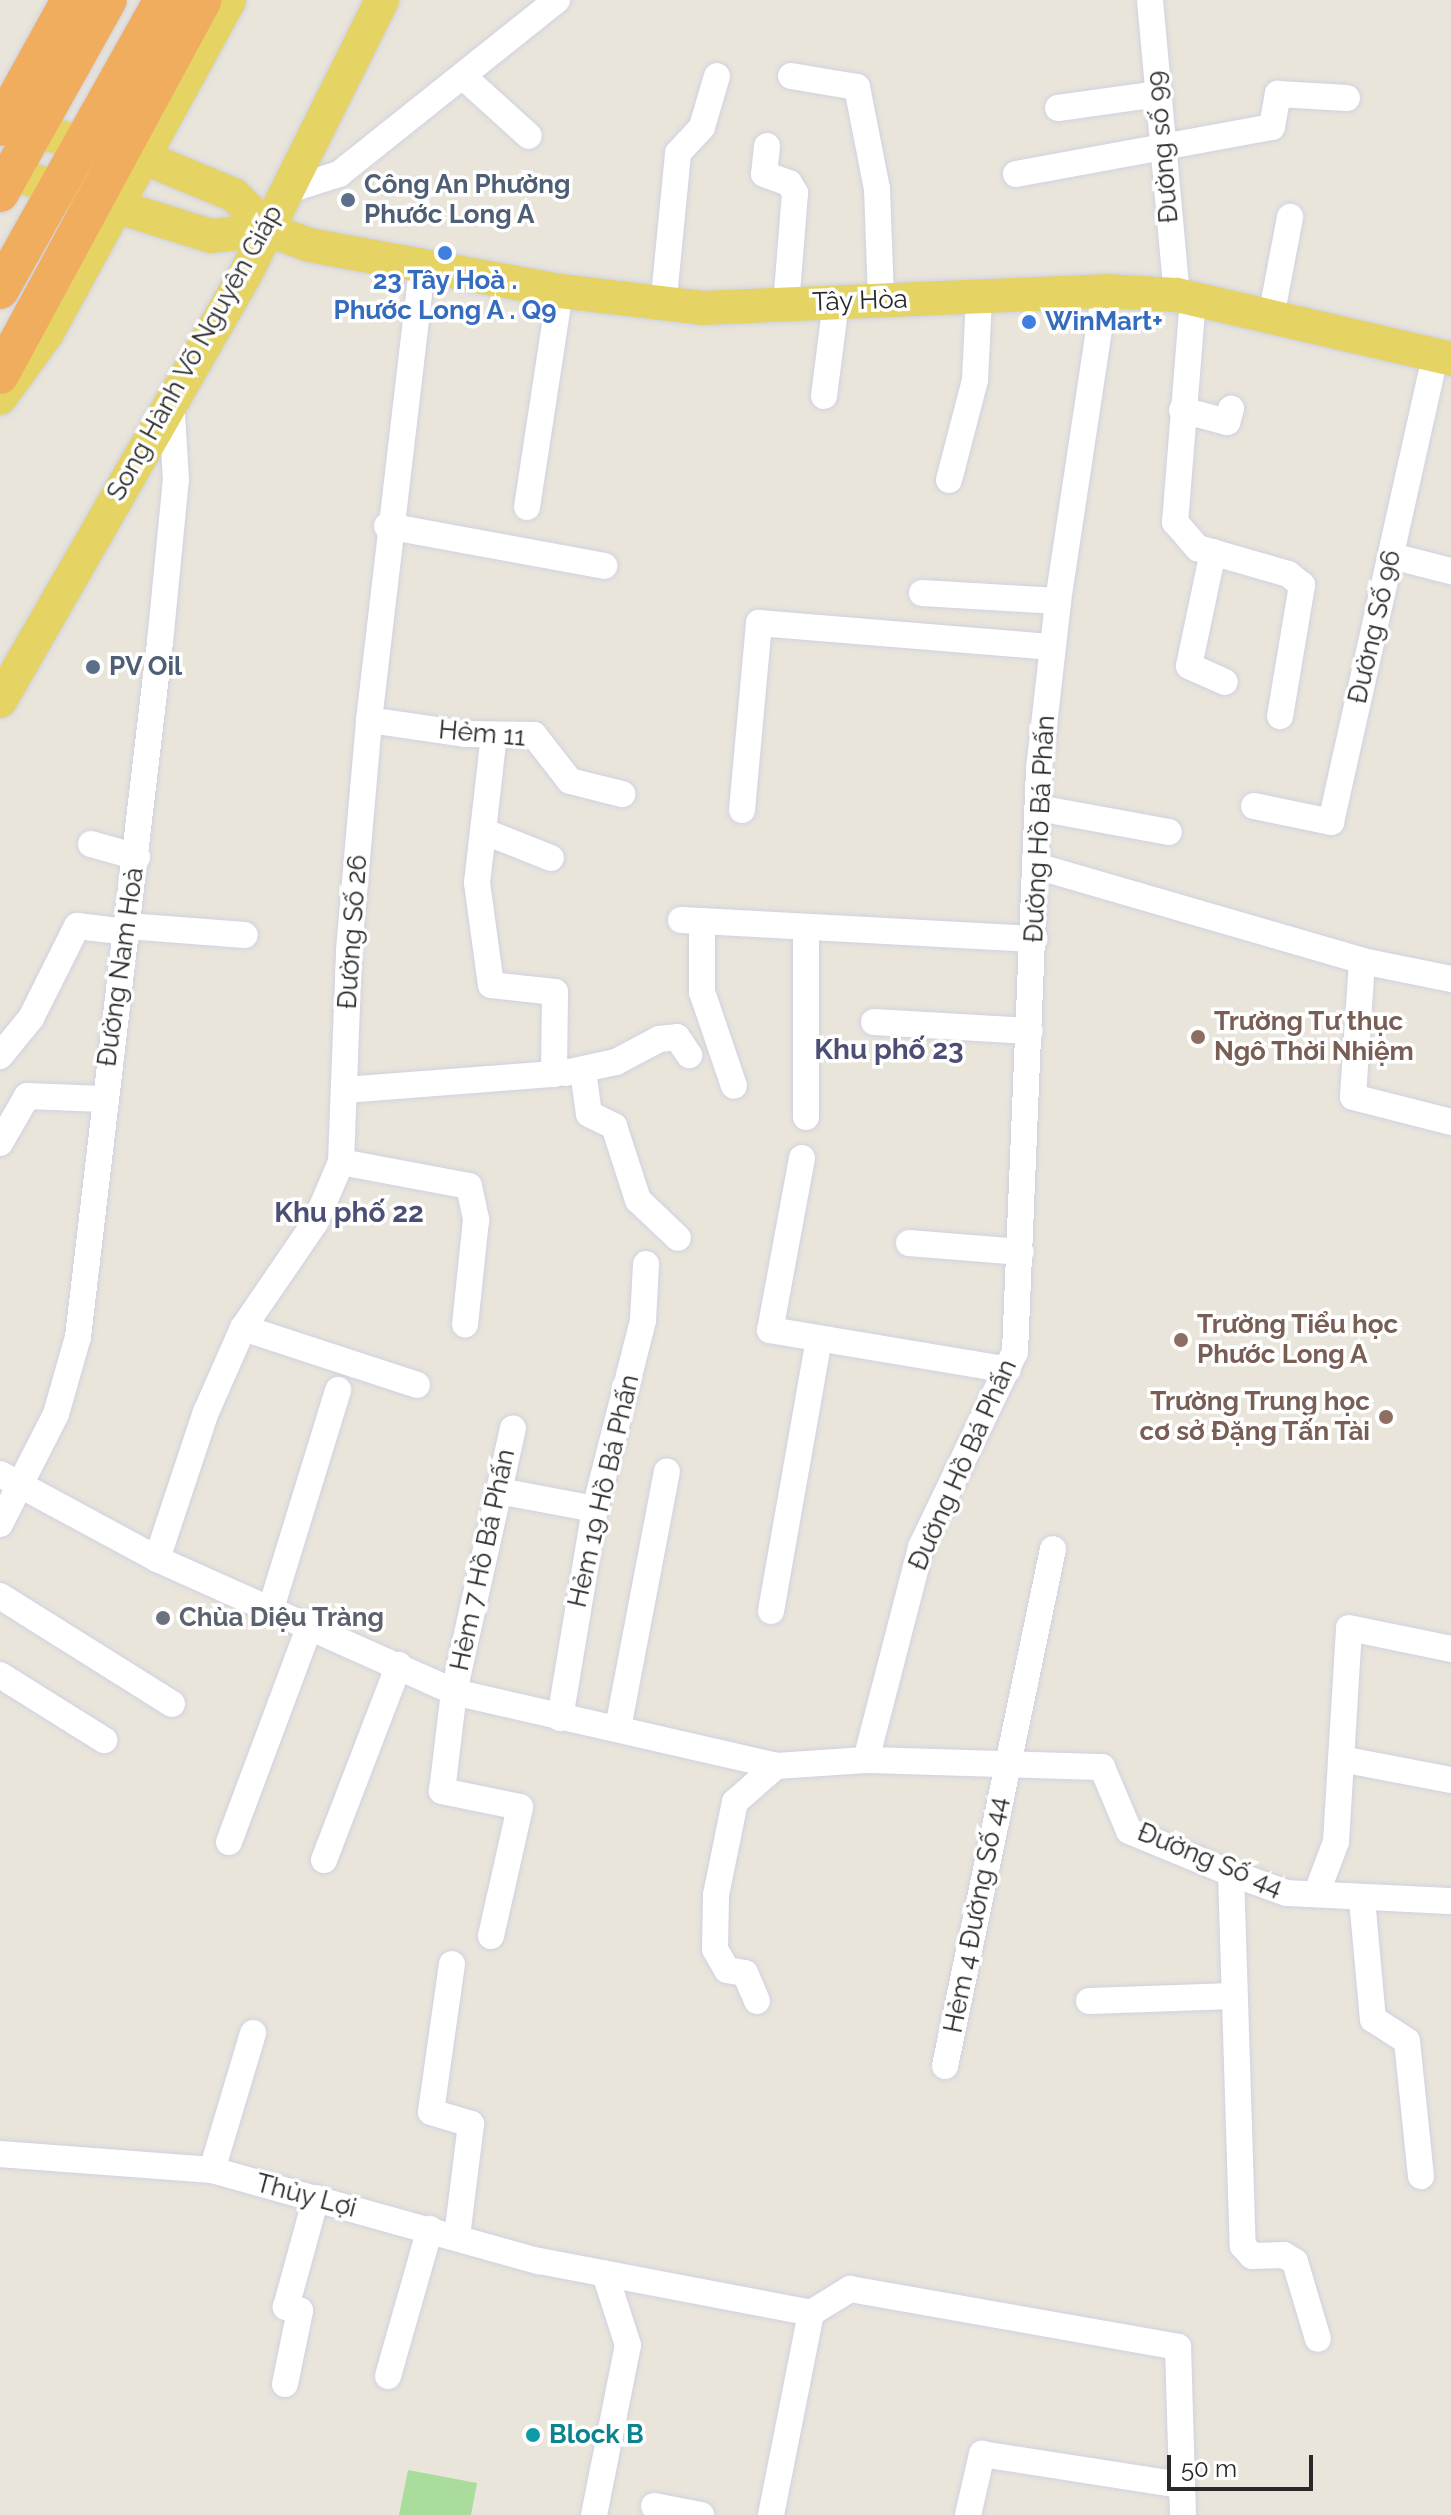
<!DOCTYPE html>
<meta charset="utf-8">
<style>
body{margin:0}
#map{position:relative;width:1451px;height:2515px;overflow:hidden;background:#e9e5db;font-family:Raleway,sans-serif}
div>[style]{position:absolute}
.green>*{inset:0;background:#aadc9b}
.roads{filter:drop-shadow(0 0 2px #d0d1e0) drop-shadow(0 0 2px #d0d1e0)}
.minor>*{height:26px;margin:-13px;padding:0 13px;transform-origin:13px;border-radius:13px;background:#fff}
.major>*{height:34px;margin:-17px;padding:0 17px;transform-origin:17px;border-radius:17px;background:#e5d464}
.highway>*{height:38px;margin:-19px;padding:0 19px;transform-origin:19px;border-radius:19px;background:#f1ad5e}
.dots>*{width:22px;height:22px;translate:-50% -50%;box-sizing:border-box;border:4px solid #fff;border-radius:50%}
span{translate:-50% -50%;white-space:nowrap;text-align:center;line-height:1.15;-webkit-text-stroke:7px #fff;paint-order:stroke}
.street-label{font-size:26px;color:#282828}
.service-label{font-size:26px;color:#4e5e75;font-weight:700}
.left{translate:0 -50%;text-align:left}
.shop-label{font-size:26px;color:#366cbe;font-weight:700}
.education-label{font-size:26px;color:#785e54;font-weight:700}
.right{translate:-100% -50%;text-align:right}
.worship-label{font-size:26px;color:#5b616d;font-weight:700}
.culture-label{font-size:26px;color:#0d838f;font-weight:700}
.neighbourhood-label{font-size:28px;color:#4c4f75;font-weight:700}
.scale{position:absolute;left:1167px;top:2455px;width:146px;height:36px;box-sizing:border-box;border:4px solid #282828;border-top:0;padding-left:10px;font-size:24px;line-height:28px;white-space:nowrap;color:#282828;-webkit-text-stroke:6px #fff;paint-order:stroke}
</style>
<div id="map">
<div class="green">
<div style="clip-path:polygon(408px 2470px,477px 2483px,471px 2515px,399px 2515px)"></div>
</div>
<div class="roads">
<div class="minor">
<div style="left:1150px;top:0;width:296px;rotate:84.8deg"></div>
<div style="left:791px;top:76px;width:67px;rotate:9.5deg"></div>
<div style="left:857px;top:87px;width:104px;rotate:78.9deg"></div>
<div style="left:877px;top:189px;width:111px;rotate:87.9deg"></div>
<div style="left:465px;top:78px;width:86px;rotate:42.2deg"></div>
<div style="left:1058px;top:108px;width:102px;rotate:-7.9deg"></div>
<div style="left:767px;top:146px;width:28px;rotate:96deg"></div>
<div style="left:764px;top:174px;width:27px;rotate:20deg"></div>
<div style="left:789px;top:183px;width:12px;rotate:59deg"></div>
<div style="left:795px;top:193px;width:111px;rotate:94.6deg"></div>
<div style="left:1016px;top:174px;width:260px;rotate:-10.4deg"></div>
<div style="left:1272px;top:127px;width:34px;rotate:-80deg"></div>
<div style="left:1278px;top:94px;width:69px;rotate:3.3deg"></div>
<div style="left:286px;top:191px;width:56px;rotate:-17.8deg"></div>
<div style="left:339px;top:174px;width:279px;rotate:-38.6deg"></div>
<div style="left:1193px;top:299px;width:224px;rotate:94.6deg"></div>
<div style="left:1175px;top:522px;width:35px;rotate:49deg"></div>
<div style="left:1198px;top:548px;width:94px;rotate:16.1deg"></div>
<div style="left:1288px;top:574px;width:18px;rotate:38deg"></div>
<div style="left:1302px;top:585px;width:133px;rotate:99.5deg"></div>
<div style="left:663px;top:307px;width:155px;rotate:-84.4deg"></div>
<div style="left:678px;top:153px;width:35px;rotate:-47deg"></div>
<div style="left:702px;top:127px;width:53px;rotate:-73.6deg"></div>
<div style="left:1271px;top:317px;width:102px;rotate:-79.2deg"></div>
<div style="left:824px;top:396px;width:95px;rotate:-82.7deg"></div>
<div style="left:1182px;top:410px;width:47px;rotate:14.9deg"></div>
<div style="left:1227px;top:422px;width:14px;rotate:-73deg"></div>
<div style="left:949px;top:480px;width:103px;rotate:-75.4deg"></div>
<div style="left:975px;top:380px;width:83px;rotate:-87.2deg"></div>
<div style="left:527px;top:507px;width:219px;rotate:-81.3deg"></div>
<div style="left:387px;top:526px;width:221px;rotate:10.4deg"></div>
<div style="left:1213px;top:552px;width:116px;rotate:101.9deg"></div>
<div style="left:1189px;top:666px;width:39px;rotate:24deg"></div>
<div style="left:1392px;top:556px;width:61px;rotate:14.3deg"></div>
<div style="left:922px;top:593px;width:136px;rotate:3.4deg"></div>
<div style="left:369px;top:720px;width:97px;rotate:8.3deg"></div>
<div style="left:465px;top:734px;width:69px;rotate:0.8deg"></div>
<div style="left:534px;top:735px;width:58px;rotate:52deg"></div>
<div style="left:570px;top:781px;width:54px;rotate:14deg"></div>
<div style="left:1254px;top:806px;width:79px;rotate:11.7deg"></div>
<div style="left:1331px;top:822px;width:478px;rotate:-77.4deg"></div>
<div style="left:1038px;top:808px;width:133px;rotate:10.4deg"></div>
<div style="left:742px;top:810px;width:188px;rotate:-84.8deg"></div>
<div style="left:759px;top:623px;width:294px;rotate:4.7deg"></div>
<div style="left:483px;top:831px;width:97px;rotate:-83.5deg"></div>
<div style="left:91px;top:844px;width:48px;rotate:15.8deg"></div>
<div style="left:1036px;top:866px;width:340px;rotate:16.2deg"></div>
<div style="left:1362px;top:961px;width:91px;rotate:11.4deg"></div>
<div style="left:681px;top:920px;width:354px;rotate:3.1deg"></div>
<div style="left:702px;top:921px;width:71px;rotate:90deg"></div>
<div style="left:702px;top:992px;width:99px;rotate:71.2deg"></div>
<div style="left:127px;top:926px;width:118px;rotate:4.4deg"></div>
<div style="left:1362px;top:961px;width:136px;rotate:93.8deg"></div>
<div style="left:1353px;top:1097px;width:101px;rotate:14.3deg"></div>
<div style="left:874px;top:1022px;width:156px;rotate:3.3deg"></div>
<div style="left:0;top:1056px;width:49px;rotate:-50.8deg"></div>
<div style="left:31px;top:1018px;width:103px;rotate:-63.4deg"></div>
<div style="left:77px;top:926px;width:50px;rotate:6.8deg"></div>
<div style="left:583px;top:1071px;width:43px;rotate:82.1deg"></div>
<div style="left:589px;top:1114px;width:28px;rotate:26deg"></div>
<div style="left:614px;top:1126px;width:78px;rotate:72deg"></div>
<div style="left:638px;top:1200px;width:55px;rotate:43.5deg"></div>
<div style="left:565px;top:1073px;width:52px;rotate:-12.2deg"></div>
<div style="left:616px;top:1062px;width:49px;rotate:-28.1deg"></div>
<div style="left:659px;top:1039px;width:18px;rotate:-6deg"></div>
<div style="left:677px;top:1037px;width:22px;rotate:56deg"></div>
<div style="left:345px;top:1090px;width:210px;rotate:-4.4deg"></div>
<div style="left:554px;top:1074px;width:82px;rotate:-89.3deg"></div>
<div style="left:555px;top:992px;width:64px;rotate:-173.8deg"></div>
<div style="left:491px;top:985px;width:103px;rotate:-97.8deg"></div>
<div style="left:477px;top:883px;width:52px;rotate:-83.4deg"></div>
<div style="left:483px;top:831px;width:73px;rotate:21.7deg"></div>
<div style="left:806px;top:1117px;width:190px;rotate:-90deg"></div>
<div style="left:0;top:1143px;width:54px;rotate:-60.1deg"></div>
<div style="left:27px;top:1096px;width:76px;rotate:2.3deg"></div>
<div style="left:802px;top:1158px;width:175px;rotate:100.5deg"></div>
<div style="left:770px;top:1330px;width:241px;rotate:9.5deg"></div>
<div style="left:341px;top:1162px;width:130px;rotate:10.6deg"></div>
<div style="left:469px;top:1186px;width:35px;rotate:78deg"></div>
<div style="left:476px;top:1220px;width:105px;rotate:96deg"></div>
<div style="left:909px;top:1243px;width:112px;rotate:4.6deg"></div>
<div style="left:243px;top:1328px;width:183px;rotate:18.1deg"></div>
<div style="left:0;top:1474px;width:179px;rotate:28.4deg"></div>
<div style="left:157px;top:1559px;width:325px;rotate:24.1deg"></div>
<div style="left:454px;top:1692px;width:330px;rotate:12.9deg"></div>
<div style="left:776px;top:1766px;width:90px;rotate:-3.8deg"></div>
<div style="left:866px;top:1760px;width:236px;rotate:1.7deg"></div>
<div style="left:1102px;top:1767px;width:69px;rotate:67.1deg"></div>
<div style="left:1129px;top:1831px;width:110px;rotate:22.4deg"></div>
<div style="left:1231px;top:1873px;width:59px;rotate:19.7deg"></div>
<div style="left:1287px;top:1893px;width:164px;rotate:2.8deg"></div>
<div style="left:499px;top:1491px;width:98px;rotate:10.6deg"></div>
<div style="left:0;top:1524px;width:123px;rotate:-63deg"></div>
<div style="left:56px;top:1414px;width:80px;rotate:-74.1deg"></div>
<div style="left:78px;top:1337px;width:700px;rotate:-83.27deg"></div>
<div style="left:160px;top:642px;width:163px;rotate:-84.4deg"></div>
<div style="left:176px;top:480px;width:81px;rotate:-93.5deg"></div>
<div style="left:157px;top:1559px;width:155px;rotate:-71.6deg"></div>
<div style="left:206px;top:1412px;width:92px;rotate:-66.2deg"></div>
<div style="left:243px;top:1328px;width:127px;rotate:-55.6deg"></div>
<div style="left:315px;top:1223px;width:66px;rotate:-66.9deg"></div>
<div style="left:341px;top:1162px;width:212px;rotate:-87.8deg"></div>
<div style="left:349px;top:950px;width:231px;rotate:-85deg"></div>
<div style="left:369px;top:720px;width:457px;rotate:-83.3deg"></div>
<div style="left:0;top:1596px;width:203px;rotate:32.1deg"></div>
<div style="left:272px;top:1605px;width:225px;rotate:-72.9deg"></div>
<div style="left:771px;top:1611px;width:276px;rotate:-80deg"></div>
<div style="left:0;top:1675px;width:123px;rotate:32deg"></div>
<div style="left:560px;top:1718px;width:212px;rotate:-80.5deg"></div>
<div style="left:595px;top:1509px;width:195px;rotate:-75.7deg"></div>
<div style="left:643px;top:1320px;width:56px;rotate:-86.9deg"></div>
<div style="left:618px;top:1728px;width:261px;rotate:-79.2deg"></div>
<div style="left:1341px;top:1759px;width:112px;rotate:10.8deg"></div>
<div style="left:866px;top:1760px;width:220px;rotate:-75.5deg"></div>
<div style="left:921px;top:1547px;width:216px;rotate:-64.3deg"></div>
<div style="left:1015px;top:1352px;width:583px;rotate:-87.64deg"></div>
<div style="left:1039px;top:769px;width:169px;rotate:-83.5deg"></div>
<div style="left:1058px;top:601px;width:314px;rotate:-81.4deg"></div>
<div style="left:229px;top:1842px;width:234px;rotate:-69.5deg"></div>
<div style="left:324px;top:1860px;width:209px;rotate:-69deg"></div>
<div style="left:1231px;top:1873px;width:373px;rotate:88.2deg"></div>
<div style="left:1243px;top:2246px;width:13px;rotate:48deg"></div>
<div style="left:1252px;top:2256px;width:32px;rotate:-2deg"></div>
<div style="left:1284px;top:2255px;width:13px;rotate:32deg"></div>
<div style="left:1295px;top:2262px;width:80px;rotate:73.4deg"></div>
<div style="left:1317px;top:1892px;width:53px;rotate:-69.2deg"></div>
<div style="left:1336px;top:1842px;width:214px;rotate:-86.5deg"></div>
<div style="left:1349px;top:1628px;width:104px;rotate:11.6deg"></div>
<div style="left:1362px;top:1899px;width:121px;rotate:84.8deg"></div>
<div style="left:1373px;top:2019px;width:40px;rotate:32.9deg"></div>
<div style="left:1407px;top:2041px;width:136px;rotate:84.1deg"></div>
<div style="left:491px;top:1936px;width:132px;rotate:-77.3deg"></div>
<div style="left:520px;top:1807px;width:80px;rotate:-168.4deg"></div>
<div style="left:442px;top:1791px;width:100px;rotate:-83.1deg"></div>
<div style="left:454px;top:1692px;width:270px;rotate:-77.4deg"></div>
<div style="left:452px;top:1964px;width:149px;rotate:98.1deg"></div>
<div style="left:431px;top:2112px;width:42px;rotate:16.7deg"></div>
<div style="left:471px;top:2124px;width:114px;rotate:97.1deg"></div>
<div style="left:757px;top:2001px;width:30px;rotate:-113deg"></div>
<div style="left:745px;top:1973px;width:18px;rotate:-171deg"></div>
<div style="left:727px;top:1970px;width:24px;rotate:-120deg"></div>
<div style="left:715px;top:1949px;width:54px;rotate:-88.9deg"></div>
<div style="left:716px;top:1895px;width:95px;rotate:-78.5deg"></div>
<div style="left:735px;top:1802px;width:55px;rotate:-41.3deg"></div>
<div style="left:1089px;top:2001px;width:145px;rotate:-2deg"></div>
<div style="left:945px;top:2066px;width:528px;rotate:-78.2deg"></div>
<div style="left:0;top:2154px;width:213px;rotate:4.3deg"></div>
<div style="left:212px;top:2170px;width:339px;rotate:15.6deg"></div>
<div style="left:539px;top:2261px;width:277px;rotate:10.8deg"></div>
<div style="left:811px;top:2313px;width:206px;rotate:101.2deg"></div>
<div style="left:212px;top:2170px;width:143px;rotate:-73.3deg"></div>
<div style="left:811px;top:2313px;width:46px;rotate:-31.6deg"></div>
<div style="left:850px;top:2289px;width:333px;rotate:10deg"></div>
<div style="left:1178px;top:2347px;width:168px;rotate:88.3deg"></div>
<div style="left:388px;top:2376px;width:153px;rotate:-74.1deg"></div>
<div style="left:285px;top:2384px;width:75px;rotate:-78.4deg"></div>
<div style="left:300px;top:2311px;width:15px;rotate:-164deg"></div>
<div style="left:286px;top:2307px;width:113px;rotate:-74.6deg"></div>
<div style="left:654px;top:2506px;width:48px;rotate:10.8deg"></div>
<div style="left:594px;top:2515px;width:173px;rotate:-78.7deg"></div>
<div style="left:628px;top:2345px;width:75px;rotate:-107.9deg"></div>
<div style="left:968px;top:2515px;width:63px;rotate:-77.1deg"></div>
<div style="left:982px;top:2454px;width:200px;rotate:8.9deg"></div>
</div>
<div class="major">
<div style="left:9px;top:125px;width:140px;rotate:13.6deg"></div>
<div style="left:145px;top:158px;width:96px;rotate:22.6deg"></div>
<div style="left:234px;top:195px;width:49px;rotate:45deg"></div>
<div style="left:269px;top:230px;width:43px;rotate:20.6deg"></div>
<div style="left:309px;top:245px;width:255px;rotate:10.4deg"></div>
<div style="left:560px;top:291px;width:143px;rotate:6.8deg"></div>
<div style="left:702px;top:308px;width:403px;rotate:-2.4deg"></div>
<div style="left:1105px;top:291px;width:72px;rotate:3.2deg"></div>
<div style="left:1177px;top:295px;width:281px;rotate:13.1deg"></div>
<div style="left:0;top:170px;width:221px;rotate:17.4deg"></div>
<div style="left:211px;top:236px;width:58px;rotate:-5.9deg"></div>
<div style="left:0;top:398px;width:80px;rotate:-54.1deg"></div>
<div style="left:47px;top:333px;width:379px;rotate:-61.3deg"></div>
<div style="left:0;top:701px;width:491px;rotate:-60.1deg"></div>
<div style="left:245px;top:275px;width:307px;rotate:-63.5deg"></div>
</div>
<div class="highway">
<div style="left:0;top:127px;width:145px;rotate:-61.1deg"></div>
<div style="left:0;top:193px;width:221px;rotate:-60.8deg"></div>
<div style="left:0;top:290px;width:333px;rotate:-60.7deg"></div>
<div style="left:0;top:375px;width:426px;rotate:-61.6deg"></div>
</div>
</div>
<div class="dots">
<div style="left:348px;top:200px;background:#5c6f8a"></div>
<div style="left:445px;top:253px;background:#3f7fe0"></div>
<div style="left:1029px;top:322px;background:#3f7fe0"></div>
<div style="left:93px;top:667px;background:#5c6f8a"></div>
<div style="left:1198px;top:1037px;background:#8d6e63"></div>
<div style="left:1181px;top:1340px;background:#8d6e63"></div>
<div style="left:1386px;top:1417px;background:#8d6e63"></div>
<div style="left:163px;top:1618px;background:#6b7280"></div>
<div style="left:533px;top:2435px;background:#0f9aa8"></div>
</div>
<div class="street-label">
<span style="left:1163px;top:147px;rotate:-95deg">Đường số 99</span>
<span style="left:860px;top:301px;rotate:-2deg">Tây Hòa</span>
<span style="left:195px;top:353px;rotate:-61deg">Song Hành Võ Nguyên Giáp</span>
<span style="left:1375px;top:627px;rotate:-77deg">Đường Số 96</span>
<span style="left:482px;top:734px;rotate:5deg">Hẻm 11</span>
<span style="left:1040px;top:829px;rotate:-87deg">Đường Hồ Bá Phấn</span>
<span style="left:353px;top:932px;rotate:-86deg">Đường Số 26</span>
<span style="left:121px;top:967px;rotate:-82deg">Đường Nam Hoà</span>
<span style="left:963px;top:1465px;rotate:-66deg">Đường Hồ Bá Phấn</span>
<span style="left:604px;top:1491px;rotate:-77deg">Hẻm 19 Hồ Bá Phấn</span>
<span style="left:483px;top:1560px;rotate:-78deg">Hẻm 7 Hồ Bá Phấn</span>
<span style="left:1210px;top:1860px;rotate:22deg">Đường Số 44</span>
<span style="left:976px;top:1915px;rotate:-79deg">Hẻm 4 Đường Số 44</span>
<span style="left:306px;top:2196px;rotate:15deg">Thủy Lợi</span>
</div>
<div class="service-label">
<span class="left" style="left:364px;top:200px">Công An Phường<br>Phước Long A</span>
<span class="left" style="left:109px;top:667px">PV Oil</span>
</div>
<div class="shop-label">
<span style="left:445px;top:296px">23 Tây Hoà .<br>Phước Long A . Q9</span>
<span class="left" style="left:1045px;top:322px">WinMart+</span>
</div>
<div class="education-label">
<span class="left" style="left:1214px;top:1037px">Trường Tư thục<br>Ngô Thời Nhiệm</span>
<span class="left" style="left:1197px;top:1340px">Trường Tiểu học<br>Phước Long A</span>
<span class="right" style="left:1370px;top:1417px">Trường Trung học<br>cơ sở Đặng Tấn Tài</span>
</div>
<div class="worship-label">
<span class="left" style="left:179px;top:1618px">Chùa Diệu Tràng</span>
</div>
<div class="culture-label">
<span class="left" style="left:549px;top:2435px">Block B</span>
</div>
<div class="neighbourhood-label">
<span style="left:889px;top:1050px">Khu phố 23</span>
<span style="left:349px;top:1213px">Khu phố 22</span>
</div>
<div class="scale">50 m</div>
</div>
